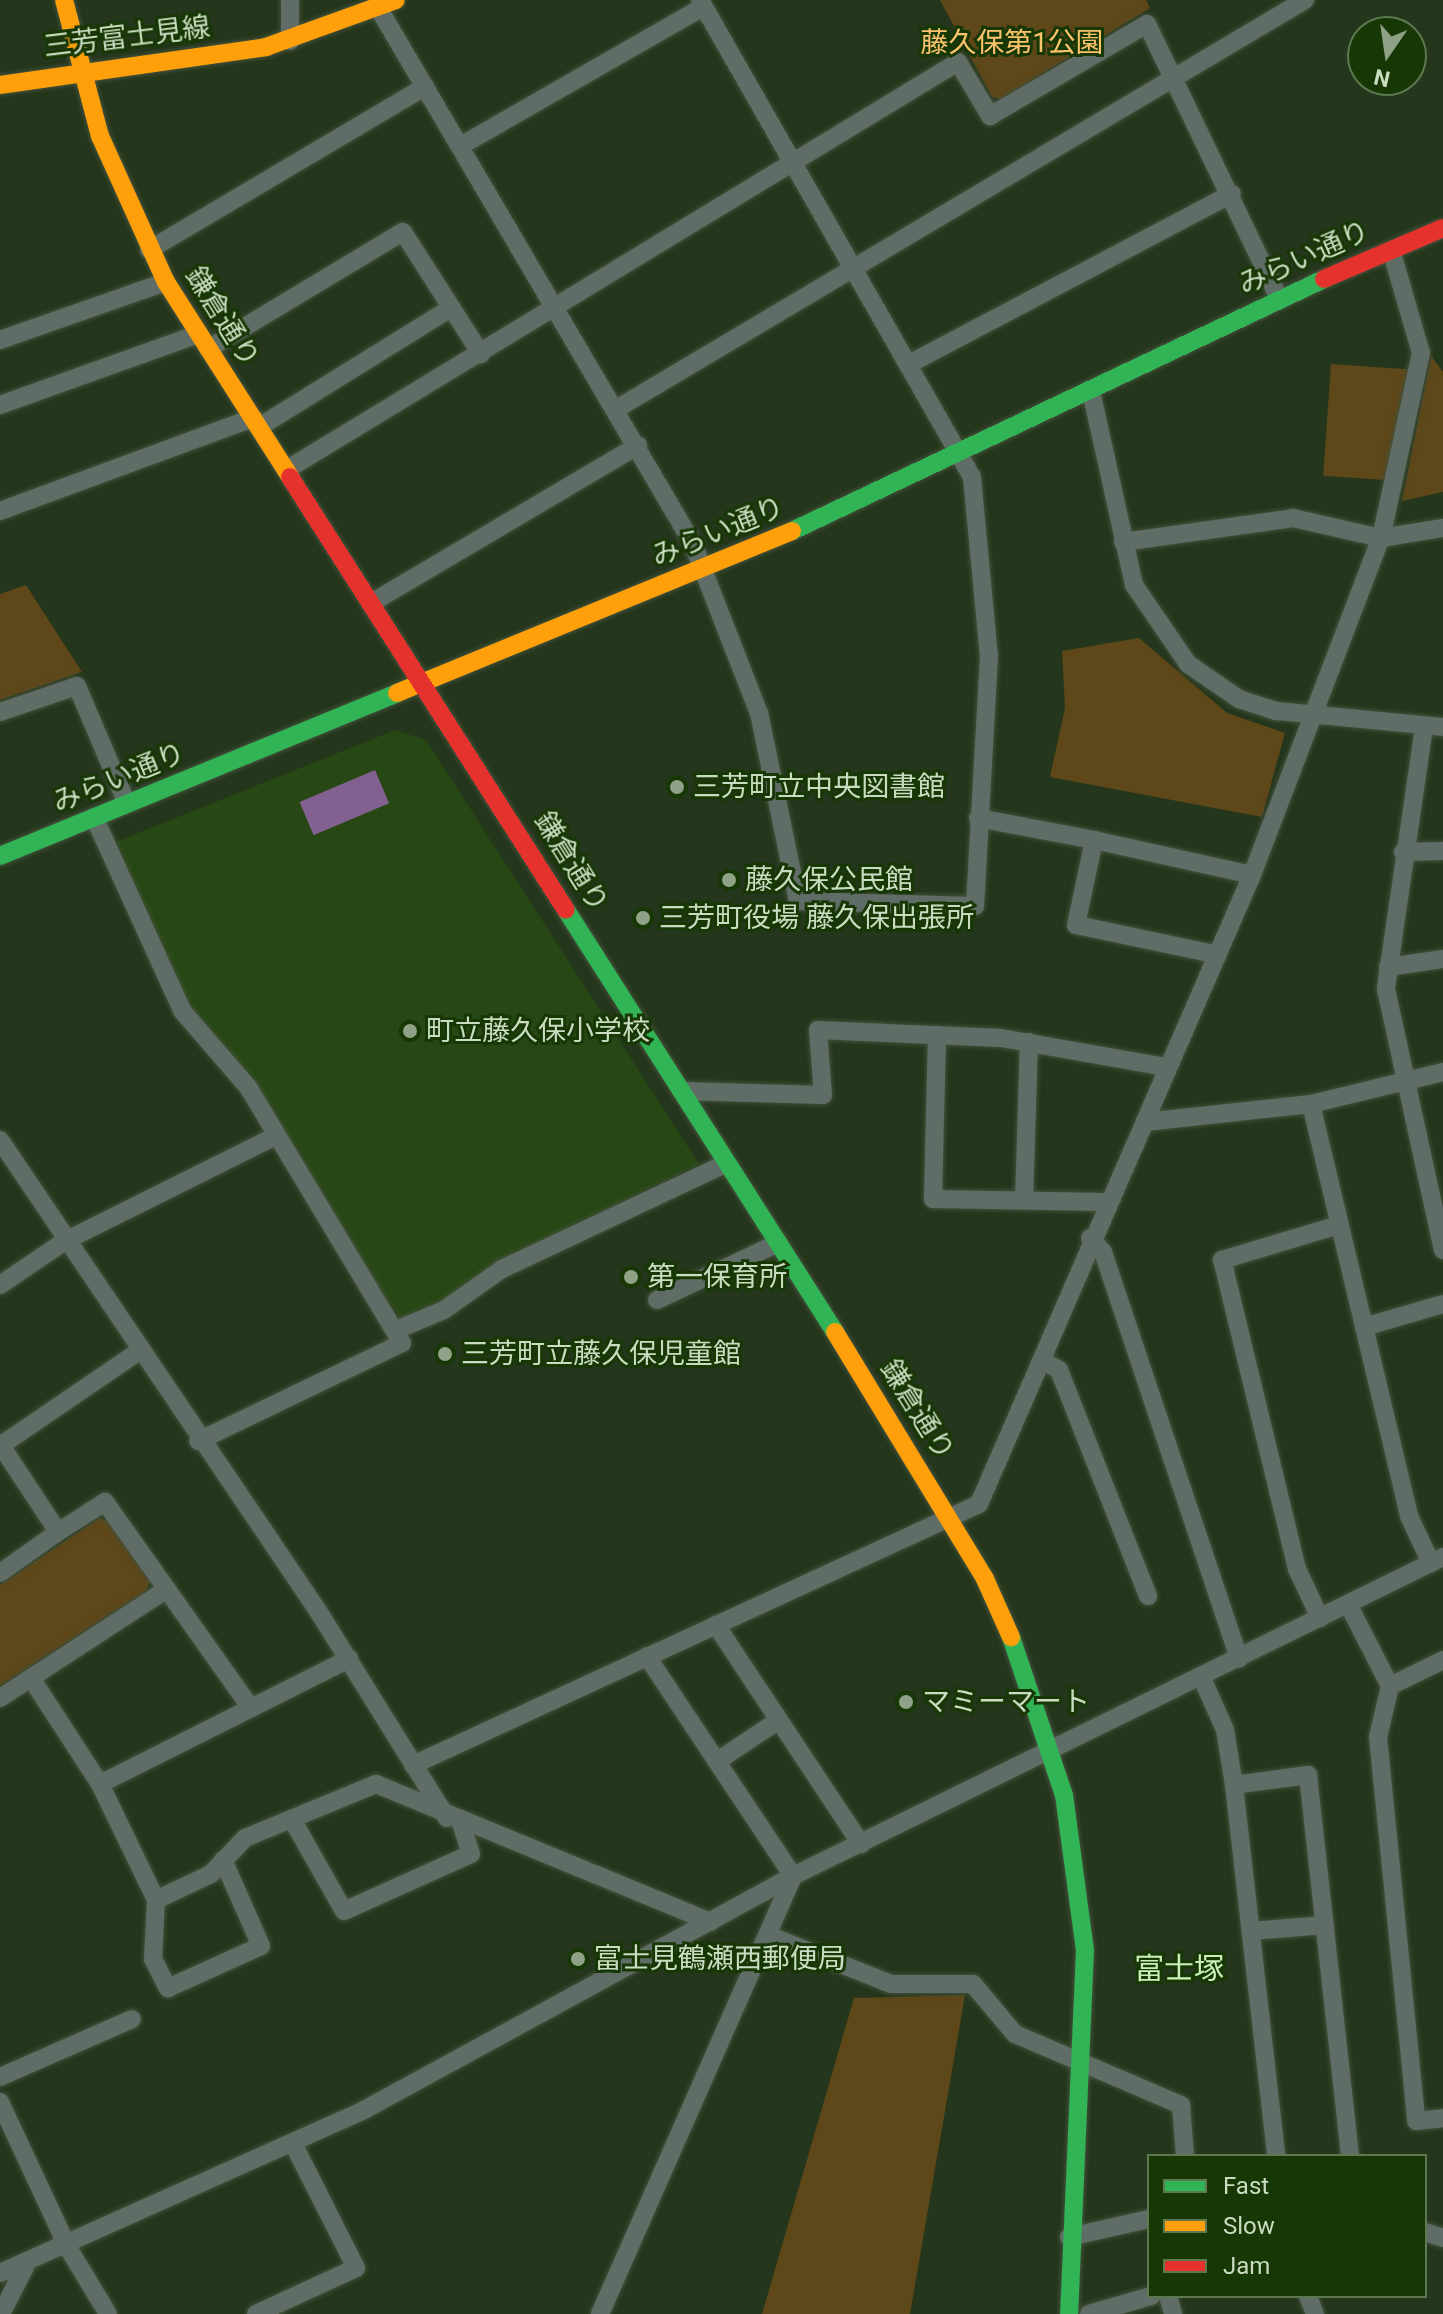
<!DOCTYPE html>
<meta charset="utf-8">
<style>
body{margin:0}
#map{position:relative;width:1443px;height:2314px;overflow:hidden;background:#24361b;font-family:Roboto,"Noto Sans JP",sans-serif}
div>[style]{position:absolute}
.built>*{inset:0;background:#274814}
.green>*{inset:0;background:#5e4719;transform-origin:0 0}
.water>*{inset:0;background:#82608f;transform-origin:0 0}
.roads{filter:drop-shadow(0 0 2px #43513b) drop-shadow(0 0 2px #43513b)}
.street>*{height:18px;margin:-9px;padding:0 9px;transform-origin:9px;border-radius:9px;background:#606d66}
.fast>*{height:18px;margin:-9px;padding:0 9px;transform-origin:9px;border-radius:9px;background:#30b455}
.slow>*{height:18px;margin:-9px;padding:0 9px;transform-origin:9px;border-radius:9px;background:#ff9f0a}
.jam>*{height:18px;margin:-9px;padding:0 9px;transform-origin:9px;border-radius:9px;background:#e5322d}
.dots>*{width:22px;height:22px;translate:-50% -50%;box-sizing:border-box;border:4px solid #173704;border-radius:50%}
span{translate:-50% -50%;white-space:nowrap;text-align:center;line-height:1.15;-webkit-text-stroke:6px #173704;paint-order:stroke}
.street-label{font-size:28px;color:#c9dcc1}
.park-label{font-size:28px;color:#fbc36c}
.poi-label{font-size:28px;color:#c9dcc1}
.left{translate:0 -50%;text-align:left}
.neighbourhood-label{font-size:30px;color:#c9f0b9}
.legend{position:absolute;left:1147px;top:2154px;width:280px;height:144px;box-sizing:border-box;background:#173704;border:2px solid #5e7950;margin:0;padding:10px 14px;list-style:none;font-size:24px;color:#c9dcc1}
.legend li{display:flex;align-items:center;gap:16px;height:40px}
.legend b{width:40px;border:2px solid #5e7950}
.north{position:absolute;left:1347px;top:16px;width:80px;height:80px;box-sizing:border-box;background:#173704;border:2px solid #5e7950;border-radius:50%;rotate:193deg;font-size:22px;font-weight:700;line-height:32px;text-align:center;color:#c9dcc1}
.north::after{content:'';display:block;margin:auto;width:28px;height:36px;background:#8fa287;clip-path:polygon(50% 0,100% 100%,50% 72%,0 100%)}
</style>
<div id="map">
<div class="built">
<div style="clip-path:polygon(395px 730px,426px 740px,699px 1164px,498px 1262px,439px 1307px,402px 1321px,192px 1013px,113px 843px)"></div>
</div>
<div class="green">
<div style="clip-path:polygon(940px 0,1146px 0,1150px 8px,1001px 99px,992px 97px)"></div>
<div style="clip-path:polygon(1431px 356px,1443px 372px,1443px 492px,1402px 501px)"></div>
<div style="left:1331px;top:364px;width:80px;height:112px;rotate:4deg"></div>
<div style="clip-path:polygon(26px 585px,82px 672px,0 700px,0 594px)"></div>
<div style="clip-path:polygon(1139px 638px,1227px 713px,1285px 733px,1262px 817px,1050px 777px,1065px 708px,1062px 651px)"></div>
<div style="clip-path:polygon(99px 1518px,109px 1521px,151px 1580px,146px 1591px,0 1686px,0 1585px)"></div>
<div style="clip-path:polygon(965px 1995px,910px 2314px,762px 2314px,854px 1998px)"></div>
</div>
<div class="water">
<div style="left:375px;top:770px;width:36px;height:82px;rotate:67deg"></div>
</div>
<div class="roads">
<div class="street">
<div style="left:379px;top:9px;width:620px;rotate:59.59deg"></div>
<div style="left:693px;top:544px;width:181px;rotate:68.7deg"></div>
<div style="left:759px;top:713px;width:192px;rotate:78.3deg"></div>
<div style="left:798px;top:901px;width:177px;rotate:1.6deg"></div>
<div style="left:975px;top:906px;width:249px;rotate:-86.8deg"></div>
<div style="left:989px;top:657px;width:181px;rotate:-95.4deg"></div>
<div style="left:972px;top:477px;width:549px;rotate:-119.69deg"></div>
<div style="left:290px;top:41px;width:41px;rotate:-90deg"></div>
<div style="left:462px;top:145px;width:278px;rotate:-29.8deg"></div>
<div style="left:149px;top:250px;width:321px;rotate:-30.6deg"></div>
<div style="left:0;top:340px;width:176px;rotate:-19.3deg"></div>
<div style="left:208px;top:349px;width:227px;rotate:-31deg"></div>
<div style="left:403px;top:232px;width:145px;rotate:57.4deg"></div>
<div style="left:909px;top:364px;width:365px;rotate:-27.8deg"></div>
<div style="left:1091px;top:391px;width:199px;rotate:77.5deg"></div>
<div style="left:1134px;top:585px;width:96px;rotate:55.6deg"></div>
<div style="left:1188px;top:664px;width:62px;rotate:34.5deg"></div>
<div style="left:1239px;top:699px;width:40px;rotate:18deg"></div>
<div style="left:1277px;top:711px;width:167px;rotate:5.5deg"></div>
<div style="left:0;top:405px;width:210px;rotate:-19.7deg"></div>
<div style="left:618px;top:408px;width:799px;rotate:-30.71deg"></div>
<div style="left:259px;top:427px;width:226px;rotate:-31.8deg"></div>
<div style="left:286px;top:470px;width:786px;rotate:-31.26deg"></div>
<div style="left:958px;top:62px;width:63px;rotate:59.3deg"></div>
<div style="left:990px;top:116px;width:182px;rotate:-30.4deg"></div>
<div style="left:1147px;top:24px;width:304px;rotate:64.3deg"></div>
<div style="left:0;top:511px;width:270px;rotate:-20.2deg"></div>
<div style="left:1123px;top:542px;width:172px;rotate:-8deg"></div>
<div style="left:1293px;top:518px;width:90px;rotate:12.8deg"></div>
<div style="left:1381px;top:538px;width:63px;rotate:-9.2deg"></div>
<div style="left:373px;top:602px;width:308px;rotate:-30.6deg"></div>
<div style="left:0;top:712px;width:81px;rotate:-18.7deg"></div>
<div style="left:77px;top:686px;width:128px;rotate:67deg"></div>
<div style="left:1424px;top:727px;width:265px;rotate:98.3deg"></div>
<div style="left:1386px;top:989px;width:267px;rotate:77.7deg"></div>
<div style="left:94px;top:817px;width:214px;rotate:65.5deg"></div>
<div style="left:183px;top:1012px;width:99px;rotate:49.1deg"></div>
<div style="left:248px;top:1087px;width:299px;rotate:59deg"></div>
<div style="left:402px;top:1343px;width:226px;rotate:154.3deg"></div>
<div style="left:978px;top:818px;width:118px;rotate:10.7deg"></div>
<div style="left:1403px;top:852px;width:40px;rotate:-1.4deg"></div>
<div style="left:1214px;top:954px;width:141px;rotate:-168.1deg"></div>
<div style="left:1076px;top:925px;width:87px;rotate:-78deg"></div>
<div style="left:1094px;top:840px;width:162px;rotate:12.5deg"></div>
<div style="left:1388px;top:967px;width:56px;rotate:-8.3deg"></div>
<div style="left:937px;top:1035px;width:164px;rotate:91.4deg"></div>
<div style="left:933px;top:1199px;width:171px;rotate:1deg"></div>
<div style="left:681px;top:1091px;width:142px;rotate:1.6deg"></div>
<div style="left:823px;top:1095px;width:65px;rotate:-94.4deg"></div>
<div style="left:818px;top:1030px;width:183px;rotate:2.5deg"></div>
<div style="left:1001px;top:1038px;width:168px;rotate:10deg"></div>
<div style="left:1311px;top:1104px;width:423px;rotate:76.6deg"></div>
<div style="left:1409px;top:1516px;width:52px;rotate:64.9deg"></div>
<div style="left:1145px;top:1122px;width:167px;rotate:-6.2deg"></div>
<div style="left:1311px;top:1104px;width:136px;rotate:-13.6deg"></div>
<div style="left:0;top:1140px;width:568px;rotate:55.97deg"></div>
<div style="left:318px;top:1611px;width:244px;rotate:58.1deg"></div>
<div style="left:1024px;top:1200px;width:158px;rotate:-88.2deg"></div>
<div style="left:1090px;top:1238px;width:19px;rotate:47deg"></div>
<div style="left:1103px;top:1252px;width:429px;rotate:71.5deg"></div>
<div style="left:0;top:1285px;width:78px;rotate:-34.1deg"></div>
<div style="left:65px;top:1241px;width:236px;rotate:-26.5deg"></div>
<div style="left:657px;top:1300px;width:134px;rotate:-25.2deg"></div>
<div style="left:1364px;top:1327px;width:82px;rotate:-16.2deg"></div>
<div style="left:396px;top:1330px;width:52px;rotate:-22.6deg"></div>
<div style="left:444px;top:1310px;width:71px;rotate:-35.3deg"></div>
<div style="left:502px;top:1269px;width:249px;rotate:-25.2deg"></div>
<div style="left:1043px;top:1361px;width:18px;rotate:29deg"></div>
<div style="left:1059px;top:1370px;width:243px;rotate:68.5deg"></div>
<div style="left:0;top:1444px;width:105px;rotate:56.6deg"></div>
<div style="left:58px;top:1532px;width:71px;rotate:144.7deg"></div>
<div style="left:0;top:1446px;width:167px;rotate:-34.3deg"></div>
<div style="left:58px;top:1532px;width:56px;rotate:-32.6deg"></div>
<div style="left:105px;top:1502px;width:252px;rotate:54.7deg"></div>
<div style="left:1348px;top:1604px;width:92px;rotate:62.9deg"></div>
<div style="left:1390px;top:1686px;width:52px;rotate:103.2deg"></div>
<div style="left:1378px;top:1737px;width:386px;rotate:84.3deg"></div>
<div style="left:1416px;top:2121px;width:27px;rotate:-6deg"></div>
<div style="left:1320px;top:1618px;width:54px;rotate:-115.1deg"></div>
<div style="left:1297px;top:1569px;width:318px;rotate:-103.6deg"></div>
<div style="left:1222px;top:1260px;width:122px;rotate:-16.7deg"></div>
<div style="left:716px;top:1625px;width:263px;rotate:56.5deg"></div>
<div style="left:1201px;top:1676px;width:59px;rotate:66deg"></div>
<div style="left:1225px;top:1730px;width:56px;rotate:80.7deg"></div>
<div style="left:1234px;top:1785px;width:373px;rotate:83.5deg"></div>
<div style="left:33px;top:1681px;width:123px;rotate:57deg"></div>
<div style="left:100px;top:1784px;width:129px;rotate:64.2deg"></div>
<div style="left:156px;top:1900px;width:61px;rotate:-25.3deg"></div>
<div style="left:211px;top:1874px;width:50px;rotate:-46.6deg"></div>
<div style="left:245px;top:1838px;width:142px;rotate:-22.4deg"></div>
<div style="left:376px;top:1784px;width:362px;rotate:22.4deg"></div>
<div style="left:1390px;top:1686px;width:59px;rotate:-26.1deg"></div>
<div style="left:0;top:1698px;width:199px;rotate:-33.1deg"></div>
<div style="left:719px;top:1760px;width:72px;rotate:-33.7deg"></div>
<div style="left:413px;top:1765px;width:623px;rotate:-24.76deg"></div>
<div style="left:979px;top:1504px;width:686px;rotate:-66.54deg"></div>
<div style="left:1252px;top:875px;width:361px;rotate:-69.1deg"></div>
<div style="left:1381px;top:538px;width:189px;rotate:-77.8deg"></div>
<div style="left:1421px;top:353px;width:107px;rotate:-106.2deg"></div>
<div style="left:100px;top:1784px;width:279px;rotate:-26.7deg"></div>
<div style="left:1234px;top:1785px;width:75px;rotate:-7.7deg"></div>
<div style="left:1308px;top:1775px;width:383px;rotate:83.7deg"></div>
<div style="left:293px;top:1821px;width:103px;rotate:60.5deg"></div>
<div style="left:344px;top:1911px;width:139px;rotate:-24.2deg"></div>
<div style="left:471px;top:1854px;width:32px;rotate:-108deg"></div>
<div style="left:156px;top:1900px;width:59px;rotate:92.9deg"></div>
<div style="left:153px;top:1959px;width:33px;rotate:63deg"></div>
<div style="left:168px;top:1988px;width:102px;rotate:-24.3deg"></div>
<div style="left:261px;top:1946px;width:94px;rotate:-113.8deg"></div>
<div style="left:1251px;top:1931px;width:74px;rotate:-4.6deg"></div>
<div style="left:768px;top:1935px;width:132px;rotate:21.7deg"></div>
<div style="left:891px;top:1984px;width:82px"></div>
<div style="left:973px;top:1984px;width:65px;rotate:50deg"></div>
<div style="left:1015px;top:2034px;width:181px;rotate:23.2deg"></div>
<div style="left:1181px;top:2105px;width:51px;rotate:85.5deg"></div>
<div style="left:0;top:2077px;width:144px;rotate:-23.7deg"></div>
<div style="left:0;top:2102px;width:159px;rotate:65deg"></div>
<div style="left:67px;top:2246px;width:79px;rotate:58.9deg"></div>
<div style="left:1425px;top:2232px;width:19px;rotate:18deg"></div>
<div style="left:1069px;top:2237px;width:82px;rotate:-12.7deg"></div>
<div style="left:0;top:2273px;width:397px;rotate:-24.1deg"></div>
<div style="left:362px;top:2111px;width:491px;rotate:-28.6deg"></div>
<div style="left:793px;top:1876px;width:724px;rotate:-26.14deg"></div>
<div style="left:1168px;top:2296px;width:19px;rotate:74deg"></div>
<div style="left:1308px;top:2296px;width:19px;rotate:69deg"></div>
<div style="left:1px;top:2314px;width:53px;rotate:-62.9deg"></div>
<div style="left:256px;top:2314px;width:110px;rotate:-24.7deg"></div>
<div style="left:356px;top:2268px;width:138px;rotate:-116.8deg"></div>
<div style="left:600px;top:2314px;width:479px;rotate:-66.2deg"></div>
<div style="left:793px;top:1876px;width:264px;rotate:-123.6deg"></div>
<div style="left:1089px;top:2314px;width:65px;rotate:-16.2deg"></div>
</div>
<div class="fast">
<div style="left:792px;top:531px;width:589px;rotate:-25.35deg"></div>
<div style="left:0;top:856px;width:429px;rotate:-22.3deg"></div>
<div style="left:566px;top:910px;width:500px;rotate:57.48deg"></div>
<div style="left:1011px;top:1637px;width:167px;rotate:71.5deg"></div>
<div style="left:1064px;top:1795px;width:156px;rotate:82.3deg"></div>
<div style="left:1085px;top:1950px;width:364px;rotate:92.5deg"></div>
</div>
<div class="slow">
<div style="left:64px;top:0;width:141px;rotate:75.2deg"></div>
<div style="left:100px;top:136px;width:160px;rotate:65.7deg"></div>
<div style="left:166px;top:282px;width:231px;rotate:57.5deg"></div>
<div style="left:0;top:85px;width:269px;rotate:-8.1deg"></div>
<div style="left:266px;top:47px;width:138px;rotate:-19.9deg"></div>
<div style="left:397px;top:693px;width:427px;rotate:-22.3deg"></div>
<div style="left:835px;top:1332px;width:289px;rotate:58.7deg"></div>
<div style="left:985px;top:1579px;width:64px;rotate:65.9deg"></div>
</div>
<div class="jam">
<div style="left:1324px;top:279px;width:129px;rotate:-23.2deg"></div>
<div style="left:290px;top:477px;width:513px;rotate:57.49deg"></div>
</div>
</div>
<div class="dots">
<div style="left:677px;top:787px;background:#8fa287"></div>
<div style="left:729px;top:880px;background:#8fa287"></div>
<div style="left:643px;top:918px;background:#8fa287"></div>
<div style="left:410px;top:1031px;background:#8fa287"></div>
<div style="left:631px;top:1277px;background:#8fa287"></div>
<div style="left:445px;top:1354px;background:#8fa287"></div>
<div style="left:906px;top:1702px;background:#8fa287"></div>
<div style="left:578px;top:1959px;background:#8fa287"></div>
</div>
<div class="street-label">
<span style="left:127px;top:37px;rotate:-7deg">三芳富士見線</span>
<span style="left:1304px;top:258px;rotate:-24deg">みらい通り</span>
<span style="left:222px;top:317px;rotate:58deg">鎌倉通り</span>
<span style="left:718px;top:532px;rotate:-22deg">みらい通り</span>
<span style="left:119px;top:778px;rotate:-22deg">みらい通り</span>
<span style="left:571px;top:862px;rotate:58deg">鎌倉通り</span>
<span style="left:917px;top:1410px;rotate:58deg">鎌倉通り</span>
</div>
<div class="park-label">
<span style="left:1012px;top:43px">藤久保第1公園</span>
</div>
<div class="poi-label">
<span class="left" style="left:693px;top:787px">三芳町立中央図書館</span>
<span class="left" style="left:745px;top:880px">藤久保公民館</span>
<span class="left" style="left:659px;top:918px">三芳町役場 藤久保出張所</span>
<span class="left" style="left:426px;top:1031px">町立藤久保小学校</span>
<span class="left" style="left:647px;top:1277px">第一保育所</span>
<span class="left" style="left:461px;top:1354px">三芳町立藤久保児童館</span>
<span class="left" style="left:922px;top:1702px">マミーマート</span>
<span class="left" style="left:594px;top:1959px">富士見鶴瀬西郵便局</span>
</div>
<div class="neighbourhood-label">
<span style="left:1179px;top:1969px">富士塚</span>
</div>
<ul class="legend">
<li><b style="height:10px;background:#30b455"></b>Fast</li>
<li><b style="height:10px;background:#ff9f0a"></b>Slow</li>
<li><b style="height:10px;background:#e5322d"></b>Jam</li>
</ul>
<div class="north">N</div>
</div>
